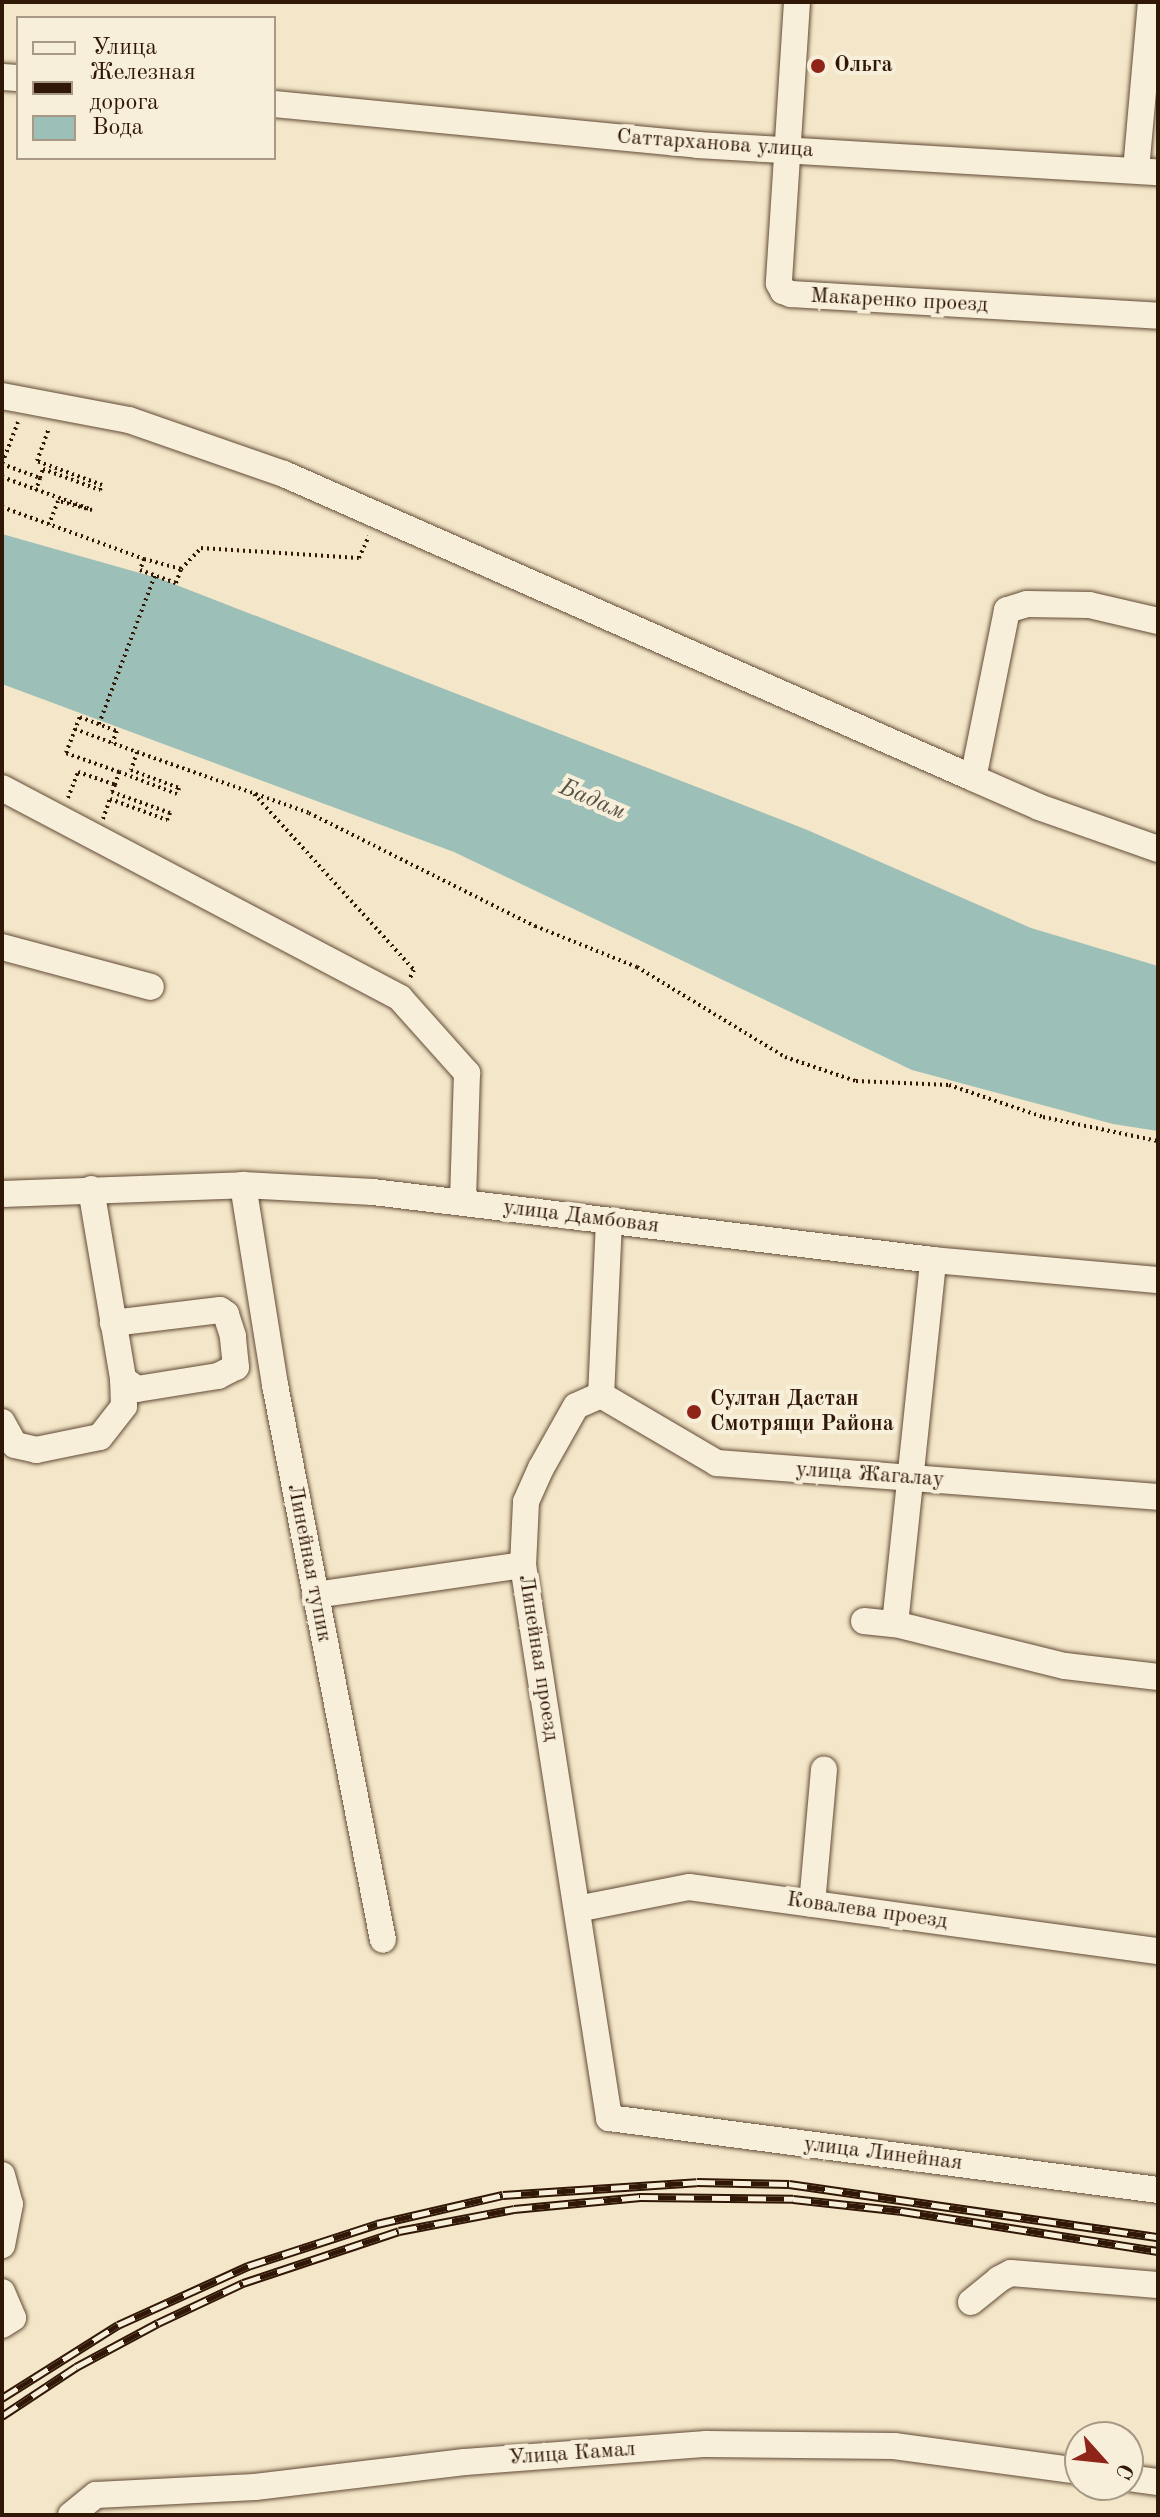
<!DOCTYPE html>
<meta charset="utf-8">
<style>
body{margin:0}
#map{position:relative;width:1160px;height:2517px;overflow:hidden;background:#f4e6c8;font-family:"Old Standard TT",serif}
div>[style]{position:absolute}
.water>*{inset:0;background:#9cbfb7}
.path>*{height:4px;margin-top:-2px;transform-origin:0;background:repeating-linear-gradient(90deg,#301706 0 2px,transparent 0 6px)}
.roads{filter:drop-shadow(0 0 2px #614b36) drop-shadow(0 0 2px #614b36)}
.minor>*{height:26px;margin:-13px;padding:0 13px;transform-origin:13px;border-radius:13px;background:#f8efdb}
.rail>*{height:9px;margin-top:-4.5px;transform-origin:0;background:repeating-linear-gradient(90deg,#f8efdb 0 18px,#301706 0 36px);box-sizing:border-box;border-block:2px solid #301706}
.dots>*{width:22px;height:22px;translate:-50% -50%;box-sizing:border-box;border:4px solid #f8efdb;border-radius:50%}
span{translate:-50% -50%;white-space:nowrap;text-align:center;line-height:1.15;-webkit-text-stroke:8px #f8efdb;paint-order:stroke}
.poi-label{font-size:22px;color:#301706;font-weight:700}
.left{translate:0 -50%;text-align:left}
.street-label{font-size:22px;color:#301706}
.water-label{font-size:24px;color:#565244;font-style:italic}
.frame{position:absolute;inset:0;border:4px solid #301706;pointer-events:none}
.legend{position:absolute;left:16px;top:16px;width:260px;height:144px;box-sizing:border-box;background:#f8efdb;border:2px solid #a89986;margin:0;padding:10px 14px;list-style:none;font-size:24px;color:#301706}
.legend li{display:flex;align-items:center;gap:16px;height:40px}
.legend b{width:40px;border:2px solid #a89986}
.north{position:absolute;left:1064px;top:2421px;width:80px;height:80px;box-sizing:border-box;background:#f8efdb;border:2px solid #a89986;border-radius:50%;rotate:117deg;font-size:22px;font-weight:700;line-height:32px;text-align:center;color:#301706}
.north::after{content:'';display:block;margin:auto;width:28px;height:36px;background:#8f2418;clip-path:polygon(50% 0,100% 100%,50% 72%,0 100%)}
</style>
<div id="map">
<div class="water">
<div style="clip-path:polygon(2px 534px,161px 579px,805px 829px,1031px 928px,1158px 966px,1158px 1131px,1113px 1124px,912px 1070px,454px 852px,2px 684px)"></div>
</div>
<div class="path">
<div style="left:18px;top:422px;width:45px;rotate:110.9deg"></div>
<div style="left:2px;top:464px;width:40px;rotate:20.2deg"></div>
<div style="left:40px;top:478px;width:13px;rotate:108deg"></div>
<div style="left:2px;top:477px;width:96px;rotate:20.1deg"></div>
<div style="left:92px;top:510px;width:35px;rotate:-165deg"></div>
<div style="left:58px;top:501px;width:25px;rotate:111deg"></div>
<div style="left:40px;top:478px;width:9px;rotate:-72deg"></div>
<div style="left:43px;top:469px;width:61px;rotate:20.2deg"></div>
<div style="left:100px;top:490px;width:5px;rotate:-68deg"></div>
<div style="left:102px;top:485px;width:69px;rotate:-159.7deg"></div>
<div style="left:37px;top:461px;width:35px;rotate:-70deg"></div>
<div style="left:2px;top:507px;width:151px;rotate:20.1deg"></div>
<div style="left:144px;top:559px;width:38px;rotate:15deg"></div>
<div style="left:181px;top:569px;width:29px;rotate:-46deg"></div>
<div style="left:201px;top:548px;width:158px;rotate:3.6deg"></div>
<div style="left:359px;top:558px;width:24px;rotate:-66deg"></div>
<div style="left:144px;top:559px;width:12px;rotate:110deg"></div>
<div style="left:140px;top:570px;width:38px;rotate:20deg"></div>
<div style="left:176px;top:583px;width:15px;rotate:-70deg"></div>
<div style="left:99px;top:724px;width:159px;rotate:-69.4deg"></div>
<div style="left:75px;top:729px;width:66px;rotate:20.4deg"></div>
<div style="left:137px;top:752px;width:19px;rotate:108deg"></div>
<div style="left:131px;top:770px;width:51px;rotate:20.6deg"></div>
<div style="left:179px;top:788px;width:6px;rotate:108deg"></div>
<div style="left:177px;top:794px;width:62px;rotate:-159.2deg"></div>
<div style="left:137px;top:752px;width:182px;rotate:19.5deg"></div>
<div style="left:309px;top:813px;width:253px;rotate:26.6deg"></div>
<div style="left:535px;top:926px;width:110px;rotate:21.9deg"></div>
<div style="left:637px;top:967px;width:173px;rotate:31.3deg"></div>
<div style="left:785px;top:1057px;width:75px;rotate:18.7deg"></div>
<div style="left:856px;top:1081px;width:93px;rotate:2.5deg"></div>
<div style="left:949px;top:1085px;width:99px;rotate:18.8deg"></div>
<div style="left:1043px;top:1117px;width:117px;rotate:11.8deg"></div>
<div style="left:254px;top:794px;width:238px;rotate:47.7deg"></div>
<div style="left:414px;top:970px;width:9px;rotate:117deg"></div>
<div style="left:68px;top:798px;width:28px;rotate:-69deg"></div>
<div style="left:78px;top:772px;width:39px;rotate:19deg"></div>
<div style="left:115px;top:785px;width:14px;rotate:-73deg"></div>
<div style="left:119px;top:772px;width:56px;rotate:-160.3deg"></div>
<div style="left:66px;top:753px;width:39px;rotate:-69deg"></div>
<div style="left:80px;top:717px;width:40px;rotate:21deg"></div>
<div style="left:117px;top:731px;width:13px;rotate:113deg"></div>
<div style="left:103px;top:819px;width:21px;rotate:-71deg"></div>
<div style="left:110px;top:799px;width:61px;rotate:20.2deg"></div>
<div style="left:167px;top:820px;width:8px;rotate:-67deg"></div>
<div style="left:170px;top:813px;width:62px;rotate:-160.1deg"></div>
<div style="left:112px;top:792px;width:8px;rotate:-67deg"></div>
</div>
<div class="roads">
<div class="minor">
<div style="left:797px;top:2px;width:282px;rotate:93.7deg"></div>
<div style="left:779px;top:283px;width:9px;rotate:63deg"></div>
<div style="left:783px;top:291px;width:9px;rotate:21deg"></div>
<div style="left:791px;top:294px;width:368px;rotate:3.4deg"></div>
<div style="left:2px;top:77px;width:16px;rotate:4deg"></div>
<div style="left:274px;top:104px;width:426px;rotate:5.5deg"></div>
<div style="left:698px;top:145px;width:461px;rotate:3.4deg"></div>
<div style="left:1136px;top:170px;width:169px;rotate:-84.9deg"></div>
<div style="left:2px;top:396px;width:129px;rotate:10.7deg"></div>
<div style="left:129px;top:420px;width:164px;rotate:19.2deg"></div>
<div style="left:284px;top:474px;width:753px;rotate:23.81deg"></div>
<div style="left:1158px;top:621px;width:71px;rotate:-166.9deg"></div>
<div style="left:1089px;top:605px;width:62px;rotate:-179.1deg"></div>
<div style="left:1027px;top:604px;width:21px;rotate:163deg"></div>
<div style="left:1007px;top:610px;width:171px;rotate:101.4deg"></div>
<div style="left:973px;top:778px;width:72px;rotate:23.7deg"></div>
<div style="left:1039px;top:807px;width:126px;rotate:19.4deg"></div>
<div style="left:2px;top:788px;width:450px;rotate:27.8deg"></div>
<div style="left:400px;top:998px;width:101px;rotate:48.2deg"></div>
<div style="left:467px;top:1073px;width:130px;rotate:91.8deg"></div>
<div style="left:2px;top:947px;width:154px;rotate:15deg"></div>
<div style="left:243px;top:1185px;width:203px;rotate:80.9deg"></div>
<div style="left:275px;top:1385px;width:565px;rotate:78.99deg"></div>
<div style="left:91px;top:1189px;width:193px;rotate:80.4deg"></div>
<div style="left:123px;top:1379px;width:17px;rotate:36deg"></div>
<div style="left:137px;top:1389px;width:82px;rotate:-9.1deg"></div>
<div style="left:218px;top:1376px;width:20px;rotate:-27deg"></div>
<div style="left:236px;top:1367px;width:31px;rotate:-96deg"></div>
<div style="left:233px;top:1336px;width:23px;rotate:-108deg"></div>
<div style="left:226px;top:1314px;width:7px;rotate:-146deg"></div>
<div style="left:220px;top:1310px;width:108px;rotate:173.1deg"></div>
<div style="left:2px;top:1194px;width:241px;rotate:-2.1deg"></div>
<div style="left:243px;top:1185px;width:130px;rotate:3.1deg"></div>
<div style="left:373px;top:1192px;width:564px;rotate:6.92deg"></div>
<div style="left:933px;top:1260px;width:226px;rotate:5.1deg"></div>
<div style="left:609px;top:1221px;width:174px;rotate:92.6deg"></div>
<div style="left:601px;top:1395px;width:27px;rotate:156deg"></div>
<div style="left:576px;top:1406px;width:71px;rotate:119.4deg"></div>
<div style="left:541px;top:1468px;width:37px;rotate:114deg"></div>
<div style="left:526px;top:1502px;width:63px;rotate:92.7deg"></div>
<div style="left:523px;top:1565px;width:560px;rotate:81.16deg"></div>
<div style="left:609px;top:2118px;width:554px;rotate:7.47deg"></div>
<div style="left:601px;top:1395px;width:134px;rotate:30.4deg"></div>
<div style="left:717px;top:1463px;width:442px;rotate:4.4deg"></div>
<div style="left:2px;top:1422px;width:26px;rotate:61deg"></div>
<div style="left:15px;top:1445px;width:22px;rotate:13deg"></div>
<div style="left:36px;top:1450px;width:65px;rotate:-11.5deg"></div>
<div style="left:100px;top:1437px;width:39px;rotate:-52deg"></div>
<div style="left:124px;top:1406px;width:27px;rotate:-92deg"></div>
<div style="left:315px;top:1595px;width:210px;rotate:-8.2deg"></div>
<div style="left:864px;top:1621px;width:31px;rotate:6deg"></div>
<div style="left:895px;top:1624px;width:175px;rotate:13.9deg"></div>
<div style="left:1065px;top:1666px;width:94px;rotate:6.7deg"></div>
<div style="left:895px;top:1624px;width:366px;rotate:-84deg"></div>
<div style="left:812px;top:1904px;width:135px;rotate:-84.9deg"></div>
<div style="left:577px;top:1909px;width:114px;rotate:-11.1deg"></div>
<div style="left:689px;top:1887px;width:473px;rotate:7.8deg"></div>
<div style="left:2px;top:2175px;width:30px;rotate:75deg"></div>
<div style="left:10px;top:2204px;width:42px;rotate:101deg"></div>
<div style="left:2px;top:2292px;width:28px;rotate:67deg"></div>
<div style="left:13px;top:2318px;width:13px;rotate:148deg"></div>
<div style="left:971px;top:2302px;width:36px;rotate:-39deg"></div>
<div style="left:999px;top:2279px;width:13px;rotate:-27deg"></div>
<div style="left:1011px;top:2273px;width:147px;rotate:4.7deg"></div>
<div style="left:1128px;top:2478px;width:30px;rotate:8deg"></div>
<div style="left:71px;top:2515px;width:32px;rotate:-39deg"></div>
<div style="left:96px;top:2495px;width:159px;rotate:-2.9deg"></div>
<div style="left:255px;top:2487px;width:211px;rotate:-6.8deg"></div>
<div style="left:465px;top:2462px;width:242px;rotate:-4.3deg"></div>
<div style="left:706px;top:2444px;width:188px;rotate:0.6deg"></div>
<div style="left:894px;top:2446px;width:188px;rotate:7.7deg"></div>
</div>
</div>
<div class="rail">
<div style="left:2px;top:2398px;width:137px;rotate:-32.2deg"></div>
<div style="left:118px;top:2325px;width:143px;rotate:-24.4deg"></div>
<div style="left:248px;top:2266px;width:136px;rotate:-18deg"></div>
<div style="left:377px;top:2224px;width:129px;rotate:-13deg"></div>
<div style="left:503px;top:2195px;width:194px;rotate:-3.8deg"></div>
<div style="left:697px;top:2182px;width:92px;rotate:1.2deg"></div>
<div style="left:789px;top:2184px;width:373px;rotate:8.2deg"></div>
<div style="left:2px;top:2416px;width:89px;rotate:-33.5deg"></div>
<div style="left:76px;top:2367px;width:93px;rotate:-28.2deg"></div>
<div style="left:158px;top:2323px;width:94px;rotate:-25.2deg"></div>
<div style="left:243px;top:2283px;width:164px;rotate:-18.4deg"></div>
<div style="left:399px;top:2231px;width:117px;rotate:-10.8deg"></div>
<div style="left:514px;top:2209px;width:127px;rotate:-5.4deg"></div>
<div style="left:640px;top:2197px;width:153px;rotate:0.7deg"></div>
<div style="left:793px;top:2199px;width:110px;rotate:6.3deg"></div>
<div style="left:902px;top:2211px;width:259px;rotate:8.9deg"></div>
</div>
<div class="dots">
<div style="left:818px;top:66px;background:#8f2418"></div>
<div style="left:694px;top:1412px;background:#8f2418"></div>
</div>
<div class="poi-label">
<span class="left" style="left:834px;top:66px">Ольга</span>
<span class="left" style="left:710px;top:1412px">Султан Дастан<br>Смотрящи Района</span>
</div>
<div class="street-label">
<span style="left:715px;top:144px;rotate:4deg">Саттарханова улица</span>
<span style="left:899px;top:301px;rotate:3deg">Макаренко проезд</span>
<span style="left:581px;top:1217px;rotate:7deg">улица Дамбовая</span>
<span style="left:870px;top:1475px;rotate:4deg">улица Жагалау</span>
<span style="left:309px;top:1563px;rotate:79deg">Линейная тупик</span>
<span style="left:538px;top:1658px;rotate:81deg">Линейная проезд</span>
<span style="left:867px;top:1911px;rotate:8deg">Ковалева проезд</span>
<span style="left:883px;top:2154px;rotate:7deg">улица Линейная</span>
<span style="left:572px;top:2454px;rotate:-4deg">Улица Камал</span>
</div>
<div class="water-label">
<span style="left:592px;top:801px;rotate:23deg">Бадам</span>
</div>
<div class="frame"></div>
<ul class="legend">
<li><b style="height:10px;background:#f8efdb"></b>Улица</li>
<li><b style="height:10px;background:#301706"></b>Железная дорога</li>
<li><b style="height:22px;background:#9cbfb7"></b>Вода</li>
</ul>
<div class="north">С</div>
</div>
